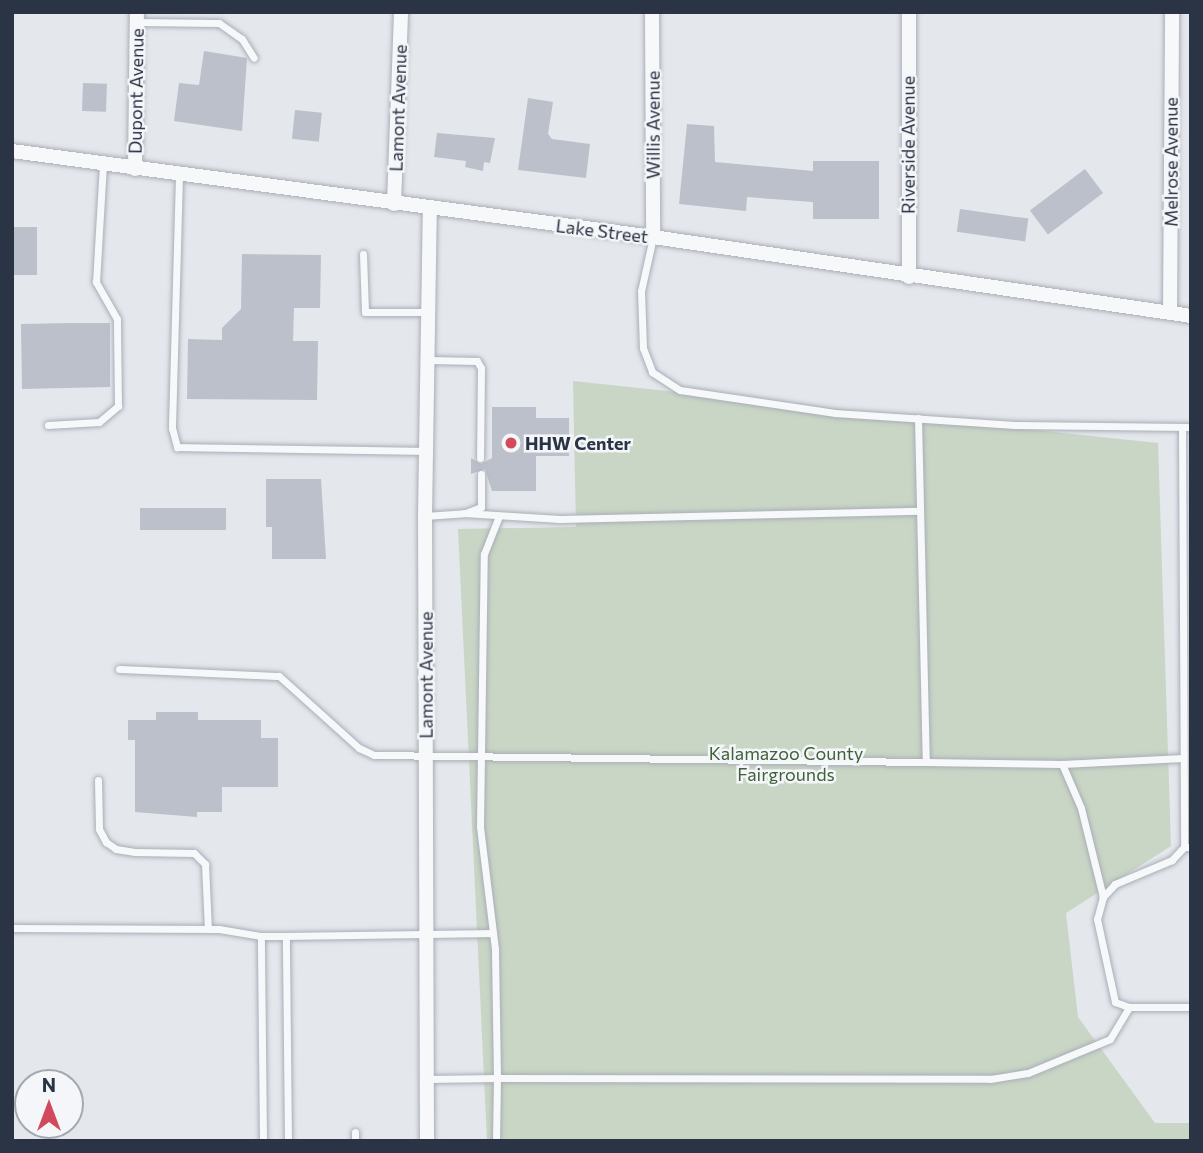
<!DOCTYPE html>
<style>
body{margin:0}
#map{position:relative;width:1203px;height:1153px;overflow:hidden;background:#e4e7ec;font-family:Commissioner,sans-serif}
div>[style]{position:absolute}
.green>*{inset:0;background:#c9d6c5}
.building>*{inset:0;background:#bbc0ca;transform-origin:0 0}
.roads{filter:drop-shadow(0 0 2px #a9aeb7) drop-shadow(0 0 2px #a9aeb7)}
.service>*{height:7px;margin:-3.5px;padding:0 3.5px;transform-origin:3.5px;border-radius:3.5px;background:#f7f8fa}
.minor>*{height:14px;margin:-7px;padding:0 7px;transform-origin:7px;border-radius:7px;background:#f7f8fa}
.dots>*{width:19px;height:19px;translate:-50% -50%;box-sizing:border-box;border:4px solid #f4f6f9;border-radius:50%}
span{translate:-50% -50%;white-space:nowrap;text-align:center;line-height:1.15;-webkit-text-stroke:5px #f4f6f9;paint-order:stroke}
.street-label{font-size:18px;color:#2b3445}
.poi-label{font-size:18px;color:#2b3445;font-weight:700}
.left{translate:0 -50%;text-align:left}
.park-label{font-size:18px;color:#3f6138}
.frame{position:absolute;inset:0;border:14px solid #2b3445;pointer-events:none}
.north{position:absolute;left:14px;top:1069px;width:70px;height:70px;box-sizing:border-box;background:#f4f6f9;border:2px solid #a4a8b1;border-radius:50%;rotate:0deg;font-size:19px;font-weight:700;line-height:28px;text-align:center;color:#2b3445}
.north::after{content:'';display:block;margin:auto;width:24px;height:32px;background:#d1495b;clip-path:polygon(50% 0,100% 100%,50% 72%,0 100%)}
</style>
<div id="map">
<div class="green">
<div style="clip-path:polygon(573px 381px,1158px 443px,1171px 846px,1066px 913px,1078px 1017px,1155px 1123px,1191px 1123px,1191px 1141px,487px 1141px,458px 529px,576px 527px)"></div>
</div>
<div class="building">
<div style="clip-path:polygon(204px 51px,247px 58px,242px 131px,174px 121px,179px 83px,199px 85px)"></div>
<div style="left:83px;top:83px;width:24px;height:28px;rotate:2deg"></div>
<div style="clip-path:polygon(528px 98px,553px 102px,548px 134px,552px 139px,590px 144px,586px 178px,518px 170px)"></div>
<div style="left:295px;top:110px;width:27px;height:29px;rotate:6deg"></div>
<div style="clip-path:polygon(687px 124px,714px 126px,715px 162px,813px 171px,813px 161px,879px 161px,879px 219px,813px 219px,813px 202px,747px 197px,746px 211px,679px 204px)"></div>
<div style="clip-path:polygon(437px 133px,495px 138px,490px 163px,484px 162px,483px 171px,465px 167px,466px 161px,434px 157px)"></div>
<div style="left:1085px;top:169px;width:30px;height:69px;rotate:53deg"></div>
<div style="left:960px;top:209px;width:69px;height:23px;rotate:8deg"></div>
<div style="left:12px;top:227px;width:25px;height:48px"></div>
<div style="clip-path:polygon(242px 254px,321px 255px,320px 308px,294px 308px,293px 341px,318px 341px,317px 400px,187px 399px,188px 339px,222px 340px,222px 328px,241px 309px)"></div>
<div style="clip-path:polygon(72px 323px,110px 323px,110px 387px,22px 389px,21px 324px)"></div>
<div style="clip-path:polygon(492px 407px,536px 407px,536px 418px,569px 418px,569px 456px,536px 456px,536px 491px,492px 491px,485px 469px,471px 474px,471px 458px,481px 464px,492px 458px)"></div>
<div style="clip-path:polygon(266px 479px,321px 479px,326px 559px,272px 559px,272px 527px,266px 527px)"></div>
<div style="left:140px;top:508px;width:86px;height:22px"></div>
<div style="clip-path:polygon(156px 712px,198px 712px,198px 720px,261px 720px,261px 738px,278px 738px,278px 787px,222px 787px,222px 812px,197px 812px,197px 817px,135px 812px,135px 740px,128px 740px,128px 720px,156px 720px)"></div>
</div>
<div class="roads">
<div class="service">
<div style="left:137px;top:22px;width:82px;rotate:0.7deg"></div>
<div style="left:219px;top:23px;width:28px;rotate:35deg"></div>
<div style="left:242px;top:39px;width:22px;rotate:58deg"></div>
<div style="left:179px;top:175px;width:253px;rotate:91.6deg"></div>
<div style="left:172px;top:428px;width:20px;rotate:75deg"></div>
<div style="left:177px;top:447px;width:249px;rotate:0.9deg"></div>
<div style="left:653px;top:237px;width:55px;rotate:102.5deg"></div>
<div style="left:641px;top:291px;width:57px;rotate:88deg"></div>
<div style="left:643px;top:348px;width:26px;rotate:69deg"></div>
<div style="left:652px;top:372px;width:33px;rotate:33deg"></div>
<div style="left:680px;top:390px;width:157px;rotate:8.4deg"></div>
<div style="left:835px;top:413px;width:180px;rotate:3.8deg"></div>
<div style="left:1015px;top:425px;width:176px;rotate:0.7deg"></div>
<div style="left:363px;top:254px;width:58px;rotate:88deg"></div>
<div style="left:365px;top:312px;width:63px"></div>
<div style="left:428px;top:360px;width:49px;rotate:1.2deg"></div>
<div style="left:477px;top:361px;width:8px;rotate:60deg"></div>
<div style="left:481px;top:368px;width:90px;rotate:90.6deg"></div>
<div style="left:918px;top:418px;width:344px;rotate:88.7deg"></div>
<div style="left:926px;top:762px;width:136px;rotate:0.8deg"></div>
<div style="left:1062px;top:764px;width:121px;rotate:-2.8deg"></div>
<div style="left:48px;top:425px;width:51px;rotate:-3.4deg"></div>
<div style="left:99px;top:422px;width:25px;rotate:-40deg"></div>
<div style="left:118px;top:406px;width:87px;rotate:-90.7deg"></div>
<div style="left:117px;top:319px;width:43px;rotate:-119.6deg"></div>
<div style="left:96px;top:282px;width:118px;rotate:-86.6deg"></div>
<div style="left:1182px;top:427px;width:420px;rotate:89.7deg"></div>
<div style="left:1184px;top:847px;width:7px"></div>
<div style="left:468px;top:512px;width:14px;rotate:-21deg"></div>
<div style="left:481px;top:507px;width:33px;rotate:-90deg"></div>
<div style="left:425px;top:516px;width:39px;rotate:-4deg"></div>
<div style="left:464px;top:513px;width:96px;rotate:3.6deg"></div>
<div style="left:560px;top:519px;width:360px;rotate:-1.3deg"></div>
<div style="left:119px;top:669px;width:160px;rotate:2.5deg"></div>
<div style="left:279px;top:676px;width:108px;rotate:42deg"></div>
<div style="left:359px;top:748px;width:17px;rotate:25deg"></div>
<div style="left:374px;top:755px;width:552px;rotate:0.73deg"></div>
<div style="left:1062px;top:764px;width:48px;rotate:66.6deg"></div>
<div style="left:1081px;top:808px;width:92px;rotate:76.1deg"></div>
<div style="left:98px;top:780px;width:49px;rotate:88.8deg"></div>
<div style="left:99px;top:829px;width:15px;rotate:62deg"></div>
<div style="left:106px;top:842px;width:12px;rotate:35deg"></div>
<div style="left:116px;top:849px;width:19px;rotate:9deg"></div>
<div style="left:135px;top:852px;width:59px;rotate:1deg"></div>
<div style="left:194px;top:853px;width:16px;rotate:45deg"></div>
<div style="left:205px;top:864px;width:65px;rotate:87.4deg"></div>
<div style="left:1184px;top:847px;width:18px;rotate:133deg"></div>
<div style="left:1172px;top:860px;width:62px;rotate:157.2deg"></div>
<div style="left:1115px;top:884px;width:18px;rotate:133deg"></div>
<div style="left:1103px;top:897px;width:23px;rotate:105deg"></div>
<div style="left:1097px;top:919px;width:85px;rotate:77.8deg"></div>
<div style="left:1115px;top:1002px;width:15px;rotate:20deg"></div>
<div style="left:1129px;top:1007px;width:62px"></div>
<div style="left:12px;top:928px;width:207px;rotate:0.3deg"></div>
<div style="left:219px;top:929px;width:43px;rotate:9.5deg"></div>
<div style="left:427px;top:1079px;width:70px;rotate:-0.8deg"></div>
<div style="left:497px;top:1078px;width:129px;rotate:-90.9deg"></div>
<div style="left:495px;top:949px;width:124px;rotate:-97deg"></div>
<div style="left:480px;top:826px;width:272px;rotate:-89.2deg"></div>
<div style="left:484px;top:554px;width:41px;rotate:-68.5deg"></div>
<div style="left:263px;top:1141px;width:205px;rotate:-90.6deg"></div>
<div style="left:261px;top:936px;width:25px"></div>
<div style="left:288px;top:1141px;width:205px;rotate:-90.6deg"></div>
<div style="left:286px;top:936px;width:207px;rotate:-0.8deg"></div>
<div style="left:355px;top:1141px;width:9px;rotate:-90deg"></div>
<div style="left:496px;top:1141px;width:63px;rotate:-89.1deg"></div>
<div style="left:497px;top:1078px;width:493px;rotate:0.1deg"></div>
<div style="left:990px;top:1079px;width:38px;rotate:-9deg"></div>
<div style="left:1028px;top:1073px;width:89px;rotate:-22.5deg"></div>
<div style="left:1110px;top:1039px;width:37px;rotate:-59deg"></div>
</div>
<div class="minor">
<div style="left:652px;top:12px;width:225px;rotate:89.7deg"></div>
<div style="left:12px;top:151px;width:647px;rotate:7.64deg"></div>
<div style="left:653px;top:237px;width:544px;rotate:8.35deg"></div>
<div style="left:135px;top:169px;width:157px;rotate:-89.3deg"></div>
<div style="left:394px;top:204px;width:192px;rotate:-87.9deg"></div>
<div style="left:909px;top:277px;width:265px;rotate:-90deg"></div>
<div style="left:1170px;top:313px;width:301px;rotate:-89.6deg"></div>
<div style="left:427px;top:1141px;width:625px;rotate:-90.18deg"></div>
<div style="left:425px;top:516px;width:307px;rotate:-89.1deg"></div>
</div>
</div>
<div class="dots">
<div style="left:511px;top:443px;background:#d1495b"></div>
</div>
<div class="street-label">
<span style="left:136px;top:91px;rotate:-89deg">Dupont Avenue</span>
<span style="left:398px;top:108px;rotate:-88deg">Lamont Avenue</span>
<span style="left:653px;top:125px;rotate:-90deg">Willis Avenue</span>
<span style="left:908px;top:145px;rotate:-90deg">Riverside Avenue</span>
<span style="left:1171px;top:162px;rotate:-90deg">Melrose Avenue</span>
<span style="left:602px;top:231px;rotate:7deg">Lake Street</span>
<span style="left:426px;top:675px;rotate:-90deg">Lamont Avenue</span>
</div>
<div class="poi-label">
<span class="left" style="left:525px;top:443px">HHW Center</span>
</div>
<div class="park-label">
<span style="left:786px;top:764px">Kalamazoo County<br>Fairgrounds</span>
</div>
<div class="frame"></div>
<div class="north">N</div>
</div>
